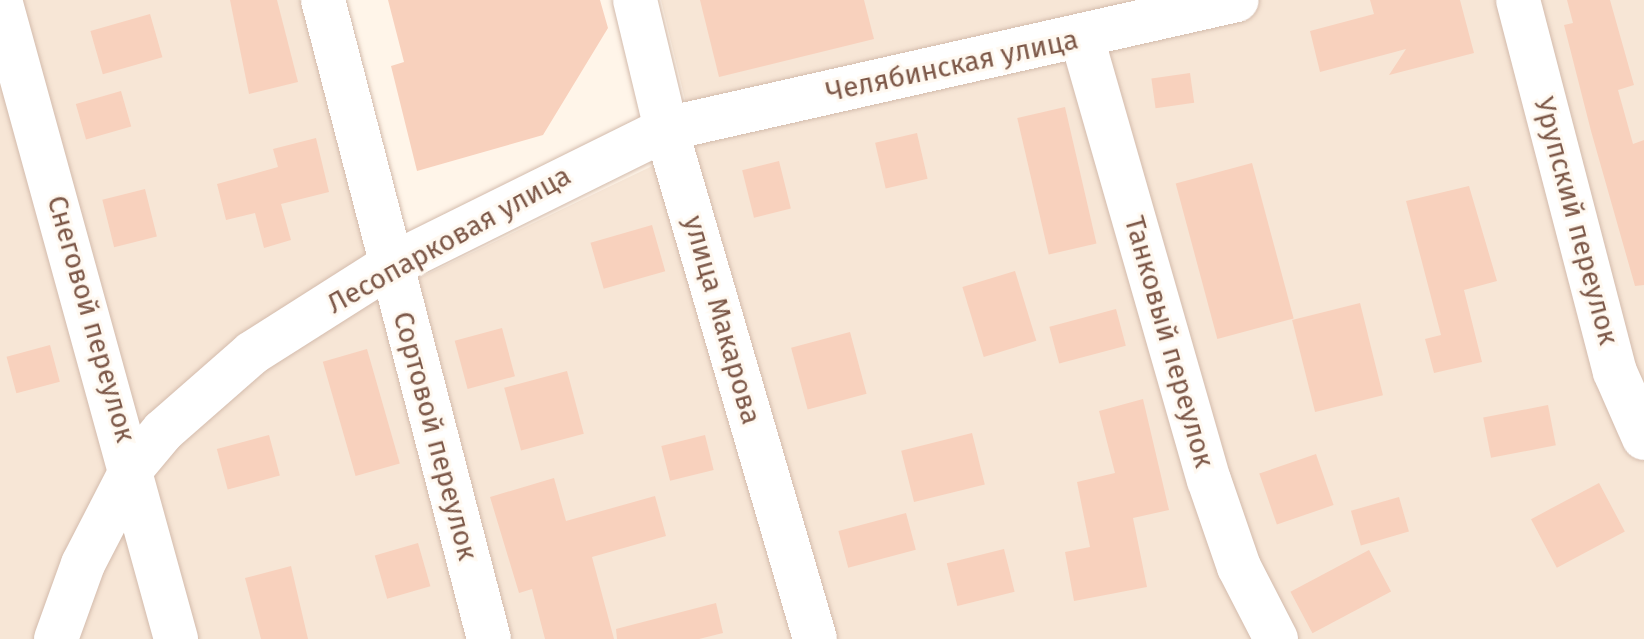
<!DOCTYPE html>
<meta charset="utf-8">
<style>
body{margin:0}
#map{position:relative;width:1644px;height:639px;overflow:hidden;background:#fff5e9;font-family:"Fira Sans",sans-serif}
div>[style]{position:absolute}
.residential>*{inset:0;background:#f7e6d6}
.building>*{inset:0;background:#f8d1bd;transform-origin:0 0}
.roads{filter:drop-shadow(0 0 2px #d3bbac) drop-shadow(0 0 2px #d3bbac)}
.minor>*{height:44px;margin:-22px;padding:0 22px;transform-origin:22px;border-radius:22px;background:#fff}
span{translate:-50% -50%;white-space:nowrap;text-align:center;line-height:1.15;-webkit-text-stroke:6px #fff9f1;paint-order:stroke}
.street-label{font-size:28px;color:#7d5848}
</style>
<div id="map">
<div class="residential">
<div style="clip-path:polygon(0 0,312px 0,386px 294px,696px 145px,661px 0,1644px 0,1644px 639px,0 639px)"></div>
</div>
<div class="building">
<div style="clip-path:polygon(230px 0,277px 0,298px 82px,249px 94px)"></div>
<div style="clip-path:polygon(388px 0,600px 0,608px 28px,543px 135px,417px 171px,391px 66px,404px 62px)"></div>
<div style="clip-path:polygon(700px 0,864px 0,874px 39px,719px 77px)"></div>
<div style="clip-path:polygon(1370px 0,1460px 0,1474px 53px,1389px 75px,1406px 49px,1320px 72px,1310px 31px,1374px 14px)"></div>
<div style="clip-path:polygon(1567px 0,1610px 0,1634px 85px,1618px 90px,1633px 144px,1644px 140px,1644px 285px,1635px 286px,1591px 131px,1564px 25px,1573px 23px)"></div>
<div style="left:150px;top:14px;width:45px;height:62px;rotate:74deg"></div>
<div style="left:1190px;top:73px;width:30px;height:39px;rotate:82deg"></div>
<div style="left:121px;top:91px;width:37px;height:47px;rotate:74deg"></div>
<div style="left:1065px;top:107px;width:140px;height:49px;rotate:77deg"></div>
<div style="left:917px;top:133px;width:47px;height:43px;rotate:77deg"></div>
<div style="clip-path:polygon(316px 138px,329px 192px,281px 204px,291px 240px,264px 248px,255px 213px,226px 220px,217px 184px,278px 167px,273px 149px)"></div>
<div style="left:779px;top:161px;width:49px;height:38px;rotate:76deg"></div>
<div style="left:1252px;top:163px;width:161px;height:79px;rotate:75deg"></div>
<div style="clip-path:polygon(1469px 186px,1497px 281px,1464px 290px,1482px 362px,1434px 373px,1425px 339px,1441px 335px,1406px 201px)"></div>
<div style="left:145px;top:189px;width:49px;height:44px;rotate:76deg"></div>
<div style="left:652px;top:225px;width:48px;height:64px;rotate:74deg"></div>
<div style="left:1015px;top:271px;width:73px;height:55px;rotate:73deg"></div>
<div style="left:1360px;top:303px;width:95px;height:70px;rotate:76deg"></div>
<div style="left:1116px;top:309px;width:38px;height:69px;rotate:75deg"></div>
<div style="left:502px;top:328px;width:50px;height:49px;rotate:75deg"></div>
<div style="left:850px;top:332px;width:64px;height:61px;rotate:75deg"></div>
<div style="left:50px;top:345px;width:38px;height:45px;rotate:75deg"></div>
<div style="left:367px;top:349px;width:119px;height:46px;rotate:74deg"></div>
<div style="left:567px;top:371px;width:65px;height:65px;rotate:75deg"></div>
<div style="clip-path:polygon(1143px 399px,1169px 510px,1133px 518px,1147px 587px,1074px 601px,1065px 552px,1090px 547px,1077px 482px,1115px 473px,1099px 411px)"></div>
<div style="left:1548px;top:405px;width:41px;height:66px;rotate:79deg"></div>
<div style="left:972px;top:433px;width:53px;height:73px;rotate:76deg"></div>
<div style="left:269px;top:435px;width:42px;height:54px;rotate:75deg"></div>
<div style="left:705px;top:435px;width:36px;height:45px;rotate:76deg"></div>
<div style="left:1316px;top:454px;width:54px;height:60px;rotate:71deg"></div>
<div style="clip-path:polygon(554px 478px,566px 521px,655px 496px,666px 536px,592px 557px,614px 639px,545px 639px,532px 589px,519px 593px,490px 497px)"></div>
<div style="left:1599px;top:483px;width:55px;height:77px;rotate:62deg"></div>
<div style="left:1399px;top:497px;width:36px;height:50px;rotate:74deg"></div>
<div style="left:906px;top:513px;width:38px;height:70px;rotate:75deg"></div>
<div style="left:418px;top:543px;width:45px;height:45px;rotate:74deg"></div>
<div style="left:1004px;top:549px;width:44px;height:59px;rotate:76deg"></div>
<div style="left:1369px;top:550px;width:47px;height:89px;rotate:62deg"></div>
<div style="clip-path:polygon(291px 566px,308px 639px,261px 639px,245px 578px)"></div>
<div style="clip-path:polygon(716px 603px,723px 633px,699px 639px,617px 639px,616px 629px)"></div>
</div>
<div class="roads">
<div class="minor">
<div style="left:0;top:0;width:663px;rotate:74.6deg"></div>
<div style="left:323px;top:0;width:660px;rotate:75.44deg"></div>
<div style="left:635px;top:0;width:133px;rotate:76.5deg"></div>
<div style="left:666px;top:129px;width:531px;rotate:73.71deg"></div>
<div style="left:1518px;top:0;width:384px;rotate:75.4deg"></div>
<div style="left:1615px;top:372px;width:72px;rotate:66.3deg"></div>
<div style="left:1082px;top:38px;width:460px;rotate:74deg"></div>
<div style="left:1209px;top:480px;width:92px;rotate:71deg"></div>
<div style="left:1239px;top:567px;width:81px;rotate:62.8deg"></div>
<div style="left:56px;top:639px;width:80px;rotate:-70.2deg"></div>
<div style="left:83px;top:564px;width:109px;rotate:-62.7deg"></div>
<div style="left:133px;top:467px;width:47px;rotate:-50.2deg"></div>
<div style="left:163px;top:431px;width:118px;rotate:-41.2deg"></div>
<div style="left:252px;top:353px;width:162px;rotate:-32.4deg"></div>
<div style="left:389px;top:266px;width:309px;rotate:-26.3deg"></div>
<div style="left:666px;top:129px;width:585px;rotate:-12.73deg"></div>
</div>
</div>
<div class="street-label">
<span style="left:952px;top:66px;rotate:-12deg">Челябинская улица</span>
<span style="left:1576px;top:221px;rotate:75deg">Урупский переулок</span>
<span style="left:449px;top:240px;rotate:-29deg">Лесопарковая улица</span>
<span style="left:91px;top:319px;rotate:74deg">Снеговой переулок</span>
<span style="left:722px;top:320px;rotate:74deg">улица Макарова</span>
<span style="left:1169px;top:342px;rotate:74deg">Танковый переулок</span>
<span style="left:435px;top:436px;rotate:75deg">Сортовой переулок</span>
</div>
</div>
